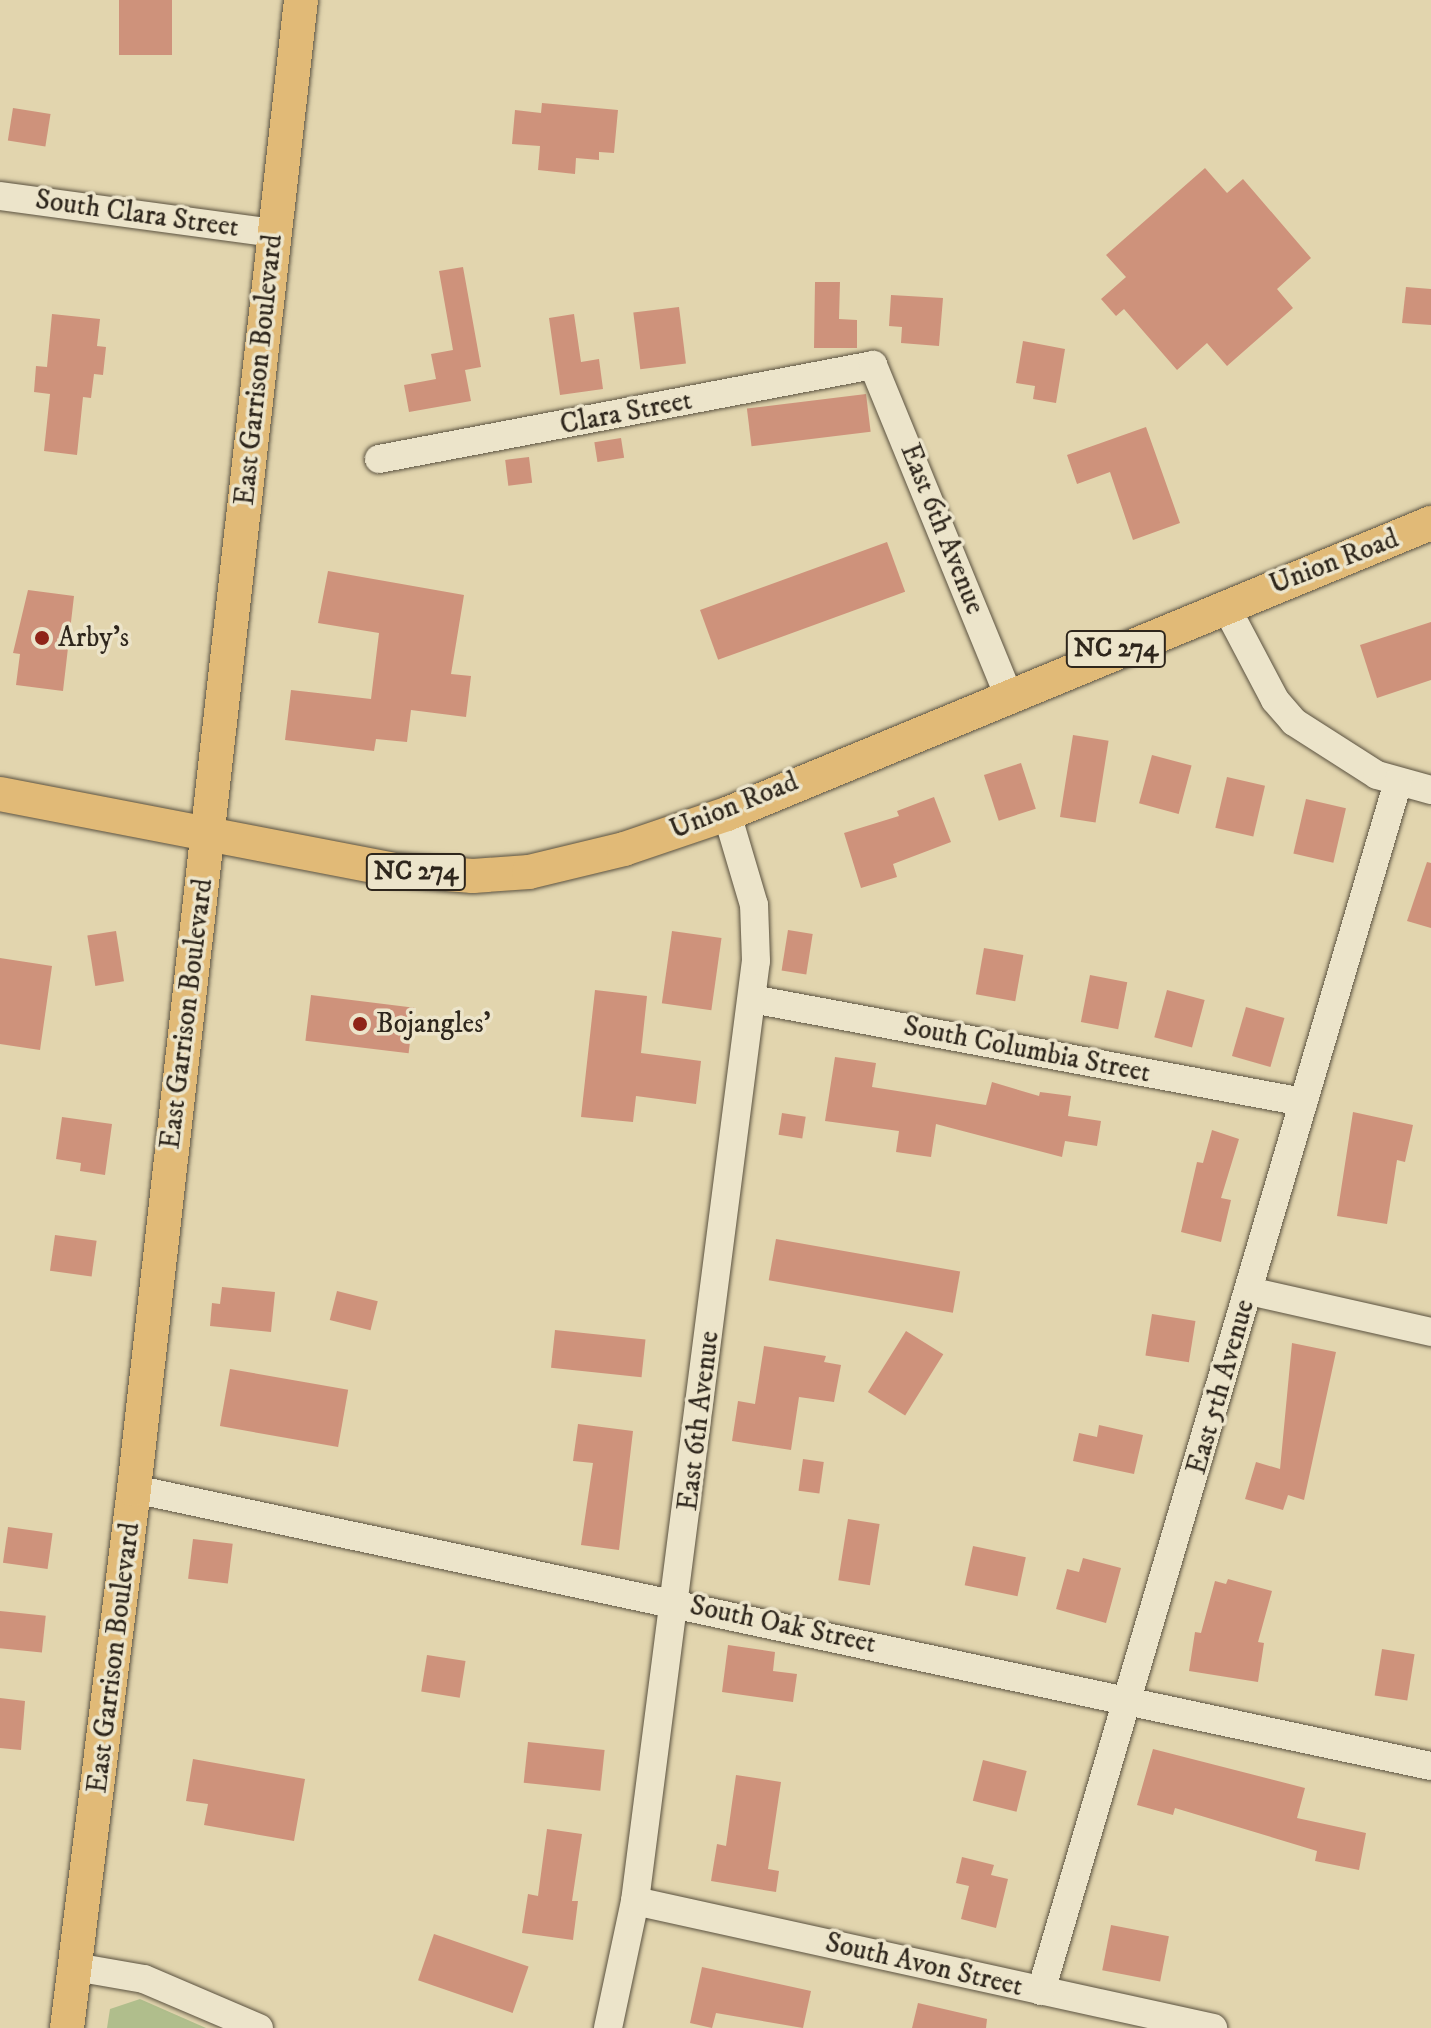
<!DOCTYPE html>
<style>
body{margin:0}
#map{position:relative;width:1431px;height:2028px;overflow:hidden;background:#e2d5ae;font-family:"IM FELL DW Pica",serif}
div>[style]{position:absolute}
.green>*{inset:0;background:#b0be8c}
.building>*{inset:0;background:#ce927b;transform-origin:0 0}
.roads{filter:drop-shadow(0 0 2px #5b5240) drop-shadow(0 0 2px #5b5240)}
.minor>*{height:28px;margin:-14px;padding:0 14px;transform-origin:14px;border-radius:14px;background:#ece4ca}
.major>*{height:34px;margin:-17px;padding:0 17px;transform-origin:17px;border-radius:17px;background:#e1ba77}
.dots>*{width:22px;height:22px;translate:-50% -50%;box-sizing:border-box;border:4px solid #ece4ca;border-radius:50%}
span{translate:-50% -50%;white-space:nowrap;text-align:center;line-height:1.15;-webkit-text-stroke:7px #ece4ca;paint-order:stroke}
.shield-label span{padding:2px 6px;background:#ece4ca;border:2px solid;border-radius:6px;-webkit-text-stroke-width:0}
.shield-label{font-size:26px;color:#2e261c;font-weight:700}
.street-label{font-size:28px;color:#2e261c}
.poi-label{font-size:28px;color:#2e261c}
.left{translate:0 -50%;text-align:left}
</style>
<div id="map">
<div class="green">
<div style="clip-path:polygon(140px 1999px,206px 2028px,107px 2028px,110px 2009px)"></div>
</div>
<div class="building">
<div style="left:119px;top:0;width:53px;height:55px"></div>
<div style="clip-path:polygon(542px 103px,618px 110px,614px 153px,599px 152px,599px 160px,576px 158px,575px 174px,538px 170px,540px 146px,512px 144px,515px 110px,541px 113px)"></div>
<div style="left:13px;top:108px;width:38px;height:33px;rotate:9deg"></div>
<div style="clip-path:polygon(1205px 168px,1227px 193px,1243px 179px,1311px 258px,1277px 289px,1293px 308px,1227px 366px,1207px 343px,1177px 370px,1124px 309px,1116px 316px,1101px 299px,1126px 277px,1106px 255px)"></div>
<div style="clip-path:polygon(463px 267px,481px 367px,465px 370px,471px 401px,409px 412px,404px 385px,436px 379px,431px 354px,453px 350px,439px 271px)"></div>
<div style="clip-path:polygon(815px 282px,840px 282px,839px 319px,857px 320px,857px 348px,814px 348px)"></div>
<div style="clip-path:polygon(1406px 287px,1431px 289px,1431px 325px,1402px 323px)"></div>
<div style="clip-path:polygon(891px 295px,943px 298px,939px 346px,901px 343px,902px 327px,889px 326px)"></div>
<div style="left:679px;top:307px;width:57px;height:46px;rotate:83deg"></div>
<div style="clip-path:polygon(52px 314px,100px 319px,97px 346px,106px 347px,103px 375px,94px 374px,91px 398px,83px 397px,77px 455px,44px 451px,50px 394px,34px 392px,36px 366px,47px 367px)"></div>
<div style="clip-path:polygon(574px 314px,581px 362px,599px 359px,603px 389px,560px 395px,549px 318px)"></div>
<div style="clip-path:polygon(1023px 341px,1065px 349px,1056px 403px,1033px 399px,1035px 386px,1016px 383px)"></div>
<div style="left:866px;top:394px;width:38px;height:120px;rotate:83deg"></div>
<div style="clip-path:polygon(1146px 427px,1180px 523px,1133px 540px,1110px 472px,1077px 484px,1067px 455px)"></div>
<div style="left:621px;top:438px;width:20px;height:27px;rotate:81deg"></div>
<div style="left:529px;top:457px;width:26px;height:24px;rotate:83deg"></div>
<div style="left:887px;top:542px;width:53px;height:199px;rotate:70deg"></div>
<div style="clip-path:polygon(328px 571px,464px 595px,451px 674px,471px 676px,466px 717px,411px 710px,407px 742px,376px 739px,374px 751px,285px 740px,291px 690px,371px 699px,379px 633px,318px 623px)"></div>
<div style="clip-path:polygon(28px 590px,74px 596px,63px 691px,16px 685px,20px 654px,13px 653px)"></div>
<div style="clip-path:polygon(1431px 622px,1431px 680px,1377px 698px,1360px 645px)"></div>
<div style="left:1073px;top:735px;width:36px;height:83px;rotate:9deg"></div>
<div style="left:1152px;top:755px;width:41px;height:50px;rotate:15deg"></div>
<div style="left:1021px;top:763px;width:48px;height:39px;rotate:72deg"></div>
<div style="left:1227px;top:777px;width:39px;height:52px;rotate:13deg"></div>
<div style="clip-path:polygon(934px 797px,951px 842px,893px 864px,897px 877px,861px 888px,844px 833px,899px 816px,897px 811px)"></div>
<div style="left:1306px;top:799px;width:41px;height:56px;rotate:13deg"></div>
<div style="clip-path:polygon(1427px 862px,1431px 863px,1431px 928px,1407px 921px)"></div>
<div style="left:788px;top:930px;width:25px;height:41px;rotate:9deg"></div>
<div style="left:116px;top:931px;width:51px;height:29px;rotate:81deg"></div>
<div style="left:672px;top:931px;width:50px;height:73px;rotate:8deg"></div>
<div style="left:984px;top:948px;width:40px;height:47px;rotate:10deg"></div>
<div style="clip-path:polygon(0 958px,52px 966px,40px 1050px,0 1044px)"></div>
<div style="left:1090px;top:975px;width:38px;height:48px;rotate:11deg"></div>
<div style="clip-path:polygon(595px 990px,647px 996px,641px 1053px,701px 1061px,696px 1104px,636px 1096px,633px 1122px,581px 1117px)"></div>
<div style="left:1167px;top:990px;width:39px;height:49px;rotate:15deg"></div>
<div style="left:311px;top:995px;width:104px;height:46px;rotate:7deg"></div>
<div style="left:1246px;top:1007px;width:40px;height:51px;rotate:16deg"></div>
<div style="clip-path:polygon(835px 1057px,876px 1063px,872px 1087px,986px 1105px,992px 1082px,1039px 1096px,1040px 1092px,1071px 1096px,1068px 1116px,1101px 1121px,1097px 1146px,1065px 1141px,1062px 1157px,936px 1124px,931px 1157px,896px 1152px,899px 1131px,825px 1121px)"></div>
<div style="clip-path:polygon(1353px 1112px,1413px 1125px,1405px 1162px,1397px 1160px,1387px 1224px,1337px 1216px)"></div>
<div style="left:782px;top:1113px;width:24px;height:22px;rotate:9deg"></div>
<div style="clip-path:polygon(62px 1117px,112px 1124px,105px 1175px,80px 1171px,81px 1163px,56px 1159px)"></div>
<div style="clip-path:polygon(1212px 1130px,1239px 1139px,1221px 1198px,1231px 1200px,1221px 1242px,1181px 1232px,1197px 1162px,1203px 1163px)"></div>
<div style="left:55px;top:1235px;width:42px;height:36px;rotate:8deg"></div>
<div style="left:776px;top:1239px;width:187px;height:42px;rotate:10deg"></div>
<div style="clip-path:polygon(222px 1287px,275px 1292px,271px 1332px,210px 1326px,212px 1303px,220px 1304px)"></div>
<div style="left:337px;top:1291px;width:42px;height:30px;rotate:14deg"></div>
<div style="left:1152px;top:1314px;width:44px;height:42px;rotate:9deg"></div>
<div style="left:555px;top:1330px;width:91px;height:38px;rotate:6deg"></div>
<div style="left:906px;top:1331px;width:44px;height:72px;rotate:32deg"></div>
<div style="clip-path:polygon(1292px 1343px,1336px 1352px,1304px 1500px,1288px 1495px,1283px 1510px,1245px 1499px,1256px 1462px,1280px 1469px)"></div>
<div style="clip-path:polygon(764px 1346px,826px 1356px,824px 1362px,841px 1365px,834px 1402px,799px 1397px,791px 1450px,732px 1441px,738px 1401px,755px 1404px)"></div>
<div style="left:230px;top:1369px;width:120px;height:58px;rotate:10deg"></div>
<div style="clip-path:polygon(578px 1424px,633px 1431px,619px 1550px,581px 1545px,593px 1463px,573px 1461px)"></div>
<div style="clip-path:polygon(1099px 1425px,1143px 1435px,1134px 1474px,1073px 1461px,1079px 1433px,1097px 1437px)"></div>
<div style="left:803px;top:1459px;width:21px;height:32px;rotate:8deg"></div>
<div style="left:848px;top:1519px;width:32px;height:62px;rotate:9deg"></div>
<div style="left:8px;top:1527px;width:45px;height:36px;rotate:8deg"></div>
<div style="left:193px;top:1539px;width:40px;height:40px;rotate:7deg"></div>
<div style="left:973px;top:1546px;width:54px;height:40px;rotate:12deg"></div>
<div style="clip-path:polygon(1083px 1558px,1121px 1568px,1106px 1623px,1056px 1609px,1067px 1569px,1079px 1572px)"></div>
<div style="clip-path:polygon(1228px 1579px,1272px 1591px,1258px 1642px,1264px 1643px,1258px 1682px,1189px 1671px,1195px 1632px,1201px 1633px,1215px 1581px,1226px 1584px)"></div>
<div style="left:0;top:1611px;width:46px;height:37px;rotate:6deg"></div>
<div style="clip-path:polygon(728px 1645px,775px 1652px,773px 1671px,797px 1674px,793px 1702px,722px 1692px)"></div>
<div style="left:1382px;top:1649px;width:33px;height:47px;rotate:9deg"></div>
<div style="left:427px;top:1655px;width:39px;height:37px;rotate:9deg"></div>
<div style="clip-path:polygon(0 1698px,25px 1701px,21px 1750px,0 1748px)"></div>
<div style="left:528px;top:1742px;width:77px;height:41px;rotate:6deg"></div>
<div style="clip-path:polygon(1153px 1749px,1305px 1788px,1297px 1818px,1366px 1833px,1359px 1870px,1315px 1861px,1317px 1851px,1175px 1808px,1173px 1815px,1137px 1805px)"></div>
<div style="clip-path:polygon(193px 1759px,305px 1779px,294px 1841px,204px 1825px,208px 1804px,186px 1801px)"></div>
<div style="left:983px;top:1760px;width:45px;height:42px;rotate:14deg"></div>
<div style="clip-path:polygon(736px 1775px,781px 1782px,768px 1869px,779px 1871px,776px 1892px,711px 1881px,717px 1844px,726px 1846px)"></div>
<div style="clip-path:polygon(547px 1829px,582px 1834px,572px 1901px,578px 1901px,573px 1940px,522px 1933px,528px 1894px,538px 1896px)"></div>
<div style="clip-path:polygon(962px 1857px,994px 1865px,991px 1875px,1008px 1879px,996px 1928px,961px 1919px,969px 1886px,956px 1883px)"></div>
<div style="left:1111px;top:1925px;width:59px;height:46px;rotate:11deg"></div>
<div style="left:434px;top:1934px;width:100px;height:49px;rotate:19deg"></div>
<div style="clip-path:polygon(702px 1967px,811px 1991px,803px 2028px,716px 2013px,712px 2028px,690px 2023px)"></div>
<div style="clip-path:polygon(918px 2003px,987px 2019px,986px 2028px,912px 2028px)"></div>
</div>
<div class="roads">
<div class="minor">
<div style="left:0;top:196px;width:276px;rotate:7.7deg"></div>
<div style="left:379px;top:459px;width:503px;rotate:-10.77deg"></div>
<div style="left:873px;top:365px;width:356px;rotate:67.7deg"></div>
<div style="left:1225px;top:605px;width:107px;rotate:62.2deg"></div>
<div style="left:1275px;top:700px;width:29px;rotate:49deg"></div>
<div style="left:1294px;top:722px;width:98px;rotate:32.6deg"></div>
<div style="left:1377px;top:775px;width:56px;rotate:15.5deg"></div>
<div style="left:752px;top:999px;width:561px;rotate:10.59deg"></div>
<div style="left:1249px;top:1291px;width:187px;rotate:12.7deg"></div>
<div style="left:134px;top:1489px;width:1326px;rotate:12.06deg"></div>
<div style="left:635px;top:1901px;width:592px;rotate:12.39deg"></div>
<div style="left:75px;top:1967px;width:70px;rotate:9.9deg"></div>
<div style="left:144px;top:1979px;width:125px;rotate:23.1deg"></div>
<div style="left:1041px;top:1991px;width:1261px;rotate:-73.55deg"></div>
<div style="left:608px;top:2028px;width:130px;rotate:-78deg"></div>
<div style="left:635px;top:1901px;width:948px;rotate:-82.67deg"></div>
<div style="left:756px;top:961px;width:56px;rotate:-92deg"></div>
<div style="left:754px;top:905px;width:95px;rotate:-106.5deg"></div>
</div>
<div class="major">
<div style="left:0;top:794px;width:403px;rotate:10.9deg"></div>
<div style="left:396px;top:870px;width:77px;rotate:4.5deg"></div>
<div style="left:473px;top:876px;width:56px;rotate:-4.1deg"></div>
<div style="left:529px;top:872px;width:98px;rotate:-13.6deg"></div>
<div style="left:624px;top:849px;width:109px;rotate:-18.8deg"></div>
<div style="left:727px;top:814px;width:762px;rotate:-22.46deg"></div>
<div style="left:67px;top:2028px;width:543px;rotate:-82.91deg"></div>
<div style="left:134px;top:1489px;width:1498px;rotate:-83.6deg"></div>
</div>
</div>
<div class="dots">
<div style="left:42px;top:638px;background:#8f2418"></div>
<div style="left:360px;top:1024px;background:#8f2418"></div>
</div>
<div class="shield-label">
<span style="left:1116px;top:649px">NC 274</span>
<span style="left:416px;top:872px">NC 274</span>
</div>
<div class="street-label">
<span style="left:137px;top:214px;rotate:8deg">South Clara Street</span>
<span style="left:259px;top:370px;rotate:-84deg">East Garrison Boulevard</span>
<span style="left:626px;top:413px;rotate:-11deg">Clara Street</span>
<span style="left:942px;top:529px;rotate:68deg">East 6th Avenue</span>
<span style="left:1334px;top:562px;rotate:-21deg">Union Road</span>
<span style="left:734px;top:806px;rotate:-22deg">Union Road</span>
<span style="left:187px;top:1014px;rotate:-83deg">East Garrison Boulevard</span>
<span style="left:1027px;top:1050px;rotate:11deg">South Columbia Street</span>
<span style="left:1221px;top:1387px;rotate:-74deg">East 5th Avenue</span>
<span style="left:699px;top:1421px;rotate:-83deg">East 6th Avenue</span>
<span style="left:783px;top:1625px;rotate:12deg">South Oak Street</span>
<span style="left:114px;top:1658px;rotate:-83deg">East Garrison Boulevard</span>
<span style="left:924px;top:1965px;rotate:13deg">South Avon Street</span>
</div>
<div class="poi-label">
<span class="left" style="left:58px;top:638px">Arby's</span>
<span class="left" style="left:376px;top:1024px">Bojangles'</span>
</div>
</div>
